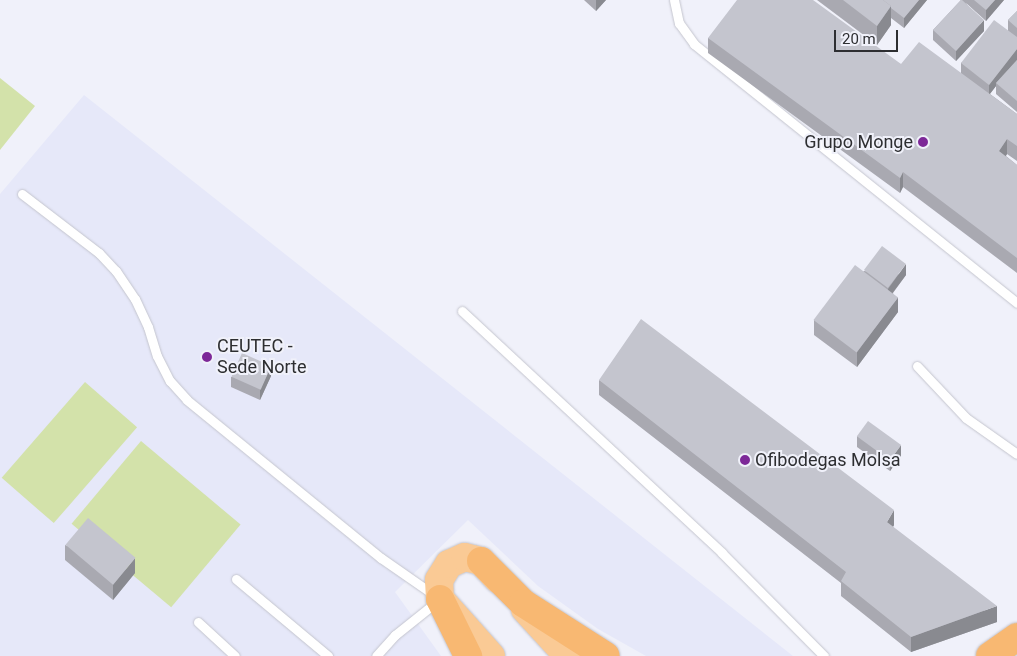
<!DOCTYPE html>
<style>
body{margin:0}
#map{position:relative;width:1017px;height:656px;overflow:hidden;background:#f0f1fa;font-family:Roboto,sans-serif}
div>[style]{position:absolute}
.built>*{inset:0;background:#e6e8f9}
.green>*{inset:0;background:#d3e2aa;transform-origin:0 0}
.roads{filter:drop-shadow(0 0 1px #c4c5ce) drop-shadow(0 0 1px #c4c5ce)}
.service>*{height:9px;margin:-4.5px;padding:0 4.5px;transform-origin:4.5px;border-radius:4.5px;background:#fff}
.primary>*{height:28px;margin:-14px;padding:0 14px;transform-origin:14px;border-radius:14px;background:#faca95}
.trunk>*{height:28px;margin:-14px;padding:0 14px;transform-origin:14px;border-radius:14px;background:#f8b872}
.wall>*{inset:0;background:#a9a9b1}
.shaded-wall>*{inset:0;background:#898a90}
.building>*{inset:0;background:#c4c5ce;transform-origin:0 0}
.dots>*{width:14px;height:14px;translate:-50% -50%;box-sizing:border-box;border:2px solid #f0f1fa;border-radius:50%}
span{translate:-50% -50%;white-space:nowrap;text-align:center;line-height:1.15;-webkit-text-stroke:4px #f0f1fa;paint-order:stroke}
.poi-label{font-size:18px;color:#2d2e31}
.right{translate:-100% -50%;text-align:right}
.left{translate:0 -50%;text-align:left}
.scale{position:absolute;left:834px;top:30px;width:64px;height:22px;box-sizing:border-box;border:2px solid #2d2e31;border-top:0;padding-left:6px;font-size:15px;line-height:18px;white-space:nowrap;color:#2d2e31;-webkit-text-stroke:4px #f0f1fa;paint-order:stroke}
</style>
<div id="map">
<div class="built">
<div style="clip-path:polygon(84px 95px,793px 656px,646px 656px,598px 629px,538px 586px,468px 520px,395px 592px,441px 656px,0 656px,0 194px)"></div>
</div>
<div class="green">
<div style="clip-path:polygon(0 78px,35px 106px,0 150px)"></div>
<div style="left:85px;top:382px;width:69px;height:127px;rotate:41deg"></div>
<div style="left:141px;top:441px;width:130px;height:108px;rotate:40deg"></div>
</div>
<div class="roads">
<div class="service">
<div style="left:674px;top:0;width:24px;rotate:78deg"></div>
<div style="left:679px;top:23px;width:26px;rotate:54deg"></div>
<div style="left:694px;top:44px;width:414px;rotate:38.7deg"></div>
<div style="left:22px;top:194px;width:97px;rotate:37.5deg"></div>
<div style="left:99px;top:253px;width:25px;rotate:47deg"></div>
<div style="left:116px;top:271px;width:34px;rotate:56deg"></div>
<div style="left:135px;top:299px;width:31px;rotate:65deg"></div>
<div style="left:148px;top:327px;width:30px;rotate:73deg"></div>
<div style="left:157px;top:356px;width:28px;rotate:63deg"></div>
<div style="left:170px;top:381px;width:25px;rotate:48deg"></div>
<div style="left:187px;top:400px;width:250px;rotate:39.2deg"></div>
<div style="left:381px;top:558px;width:72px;rotate:34.8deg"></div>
<div style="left:440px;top:599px;width:58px;rotate:141.3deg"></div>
<div style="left:395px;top:635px;width:28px;rotate:132deg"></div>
<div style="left:462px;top:311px;width:355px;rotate:42.9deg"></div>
<div style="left:722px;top:553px;width:145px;rotate:45.3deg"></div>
<div style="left:917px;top:366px;width:71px;rotate:46.7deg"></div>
<div style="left:966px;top:418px;width:62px;rotate:35.2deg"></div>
<div style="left:236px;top:579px;width:120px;rotate:39.9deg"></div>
<div style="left:198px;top:622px;width:50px;rotate:42.6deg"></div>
</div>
<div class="primary">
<div style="left:525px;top:609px;width:64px;rotate:47.5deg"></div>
<div style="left:491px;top:656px;width:76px;rotate:-131.8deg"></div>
<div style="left:440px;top:599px;width:19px;rotate:-93deg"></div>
<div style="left:439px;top:580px;width:19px;rotate:-58deg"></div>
<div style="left:449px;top:564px;width:17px;rotate:-24deg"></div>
<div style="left:465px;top:557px;width:16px;rotate:14deg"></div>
<div style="left:481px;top:561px;width:25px;rotate:47deg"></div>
</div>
<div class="trunk">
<div style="left:481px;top:561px;width:59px;rotate:45deg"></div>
<div style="left:523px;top:603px;width:98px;rotate:32.6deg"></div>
<div style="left:440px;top:599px;width:64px;rotate:63.8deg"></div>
<div style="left:990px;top:656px;width:33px;rotate:-35deg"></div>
</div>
</div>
<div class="wall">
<div style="clip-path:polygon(584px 0,606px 0,596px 11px)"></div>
<div style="clip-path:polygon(817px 0,927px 0,904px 28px,891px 18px,891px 25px,877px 45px)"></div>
<div style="clip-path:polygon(961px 0,1004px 0,986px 21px,966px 3px,984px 31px,956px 61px,933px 40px,933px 30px)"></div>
<div style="clip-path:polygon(1017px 11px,1017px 112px,996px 94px,996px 86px,990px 94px,1017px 114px,1017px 161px,1007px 154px,1006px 156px,1017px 165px,1017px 273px,903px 187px,900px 193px,708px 53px,708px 38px,901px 64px,961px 73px,961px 63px,1008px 31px,1008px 20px)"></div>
<div style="clip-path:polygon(864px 271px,906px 275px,893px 293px,898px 312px,857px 367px,814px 335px,814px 320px)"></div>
<div style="clip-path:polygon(271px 376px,260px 400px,231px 387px,231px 377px)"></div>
<div style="clip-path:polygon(599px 380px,894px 525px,893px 527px,997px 622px,911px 652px,841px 596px,841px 583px,599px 395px)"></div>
<div style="clip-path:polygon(857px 436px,901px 456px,890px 471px,857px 447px)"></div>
<div style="clip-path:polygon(65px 545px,135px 573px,113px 600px,65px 560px)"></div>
</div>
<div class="shaded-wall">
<div style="clip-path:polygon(596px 0,606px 0,596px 11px)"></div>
<div style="clip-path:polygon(919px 0,927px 0,904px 28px,904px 18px)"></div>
<div style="clip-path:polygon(995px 0,1004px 0,986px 21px,986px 10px)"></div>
<div style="clip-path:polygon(891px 6px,891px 25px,877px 45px,877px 26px)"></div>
<div style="clip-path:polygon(984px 20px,984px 31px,956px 61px,956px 51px)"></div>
<div style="clip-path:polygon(1017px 49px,1017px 60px,996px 83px,996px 86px,989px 95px,989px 85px)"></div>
<div style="clip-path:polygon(1007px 139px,1007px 154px,999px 166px,999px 151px)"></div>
<div style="clip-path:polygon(903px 172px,903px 187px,900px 193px,900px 178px)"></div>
<div style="clip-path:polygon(906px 264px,906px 275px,888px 299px,888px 289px)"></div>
<div style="clip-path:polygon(898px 297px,898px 312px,857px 367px,857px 352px)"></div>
<div style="clip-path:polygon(271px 366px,271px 376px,260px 400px,260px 390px)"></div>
<div style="clip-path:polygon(901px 445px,901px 456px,890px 471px,890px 460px)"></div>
<div style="clip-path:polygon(894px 510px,894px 525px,887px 537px,887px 522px)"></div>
<div style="clip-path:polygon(135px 558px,135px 573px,113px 600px,113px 585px)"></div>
<div style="clip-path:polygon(997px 606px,997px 622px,911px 652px,911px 637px)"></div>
</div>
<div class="building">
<div style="clip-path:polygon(737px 0,813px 0,901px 64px,919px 42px,1017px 114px,1017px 146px,1007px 139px,999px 151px,1017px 165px,1017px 258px,903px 172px,900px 178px,708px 38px)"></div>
<div style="clip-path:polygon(843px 0,883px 0,891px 6px,877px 26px)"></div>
<div style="clip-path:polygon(883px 0,919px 0,904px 18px,891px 8px,891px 6px)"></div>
<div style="clip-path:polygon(961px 0,962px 0,984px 20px,956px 51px,933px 30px)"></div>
<div style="clip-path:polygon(974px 0,995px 0,986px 10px)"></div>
<div style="clip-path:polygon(1017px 11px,1017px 28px,1008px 20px)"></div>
<div style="clip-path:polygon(994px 20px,1017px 37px,1017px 49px,989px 85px,961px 63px)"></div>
<div style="clip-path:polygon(1017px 60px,1017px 101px,996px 83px)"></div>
<div style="left:882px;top:246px;width:30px;height:30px;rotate:37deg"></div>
<div style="left:855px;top:265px;width:54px;height:69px;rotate:37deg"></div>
<div style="clip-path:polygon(641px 319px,894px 510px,887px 522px,997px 606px,911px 637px,841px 581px,846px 572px,599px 380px)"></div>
<div style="left:242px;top:353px;width:32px;height:26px;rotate:24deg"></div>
<div style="left:868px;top:421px;width:41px;height:19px;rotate:36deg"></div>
<div style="left:88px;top:518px;width:62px;height:35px;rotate:40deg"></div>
</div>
<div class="dots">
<div style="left:923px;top:142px;background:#7d2898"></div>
<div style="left:207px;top:357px;background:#7d2898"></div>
<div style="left:745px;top:460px;background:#7d2898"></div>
</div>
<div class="poi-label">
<span class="right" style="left:913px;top:142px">Grupo Monge</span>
<span class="left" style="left:217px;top:357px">CEUTEC -<br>Sede Norte</span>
<span class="left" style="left:755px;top:460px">Ofibodegas Molsa</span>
</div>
<div class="scale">20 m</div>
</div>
